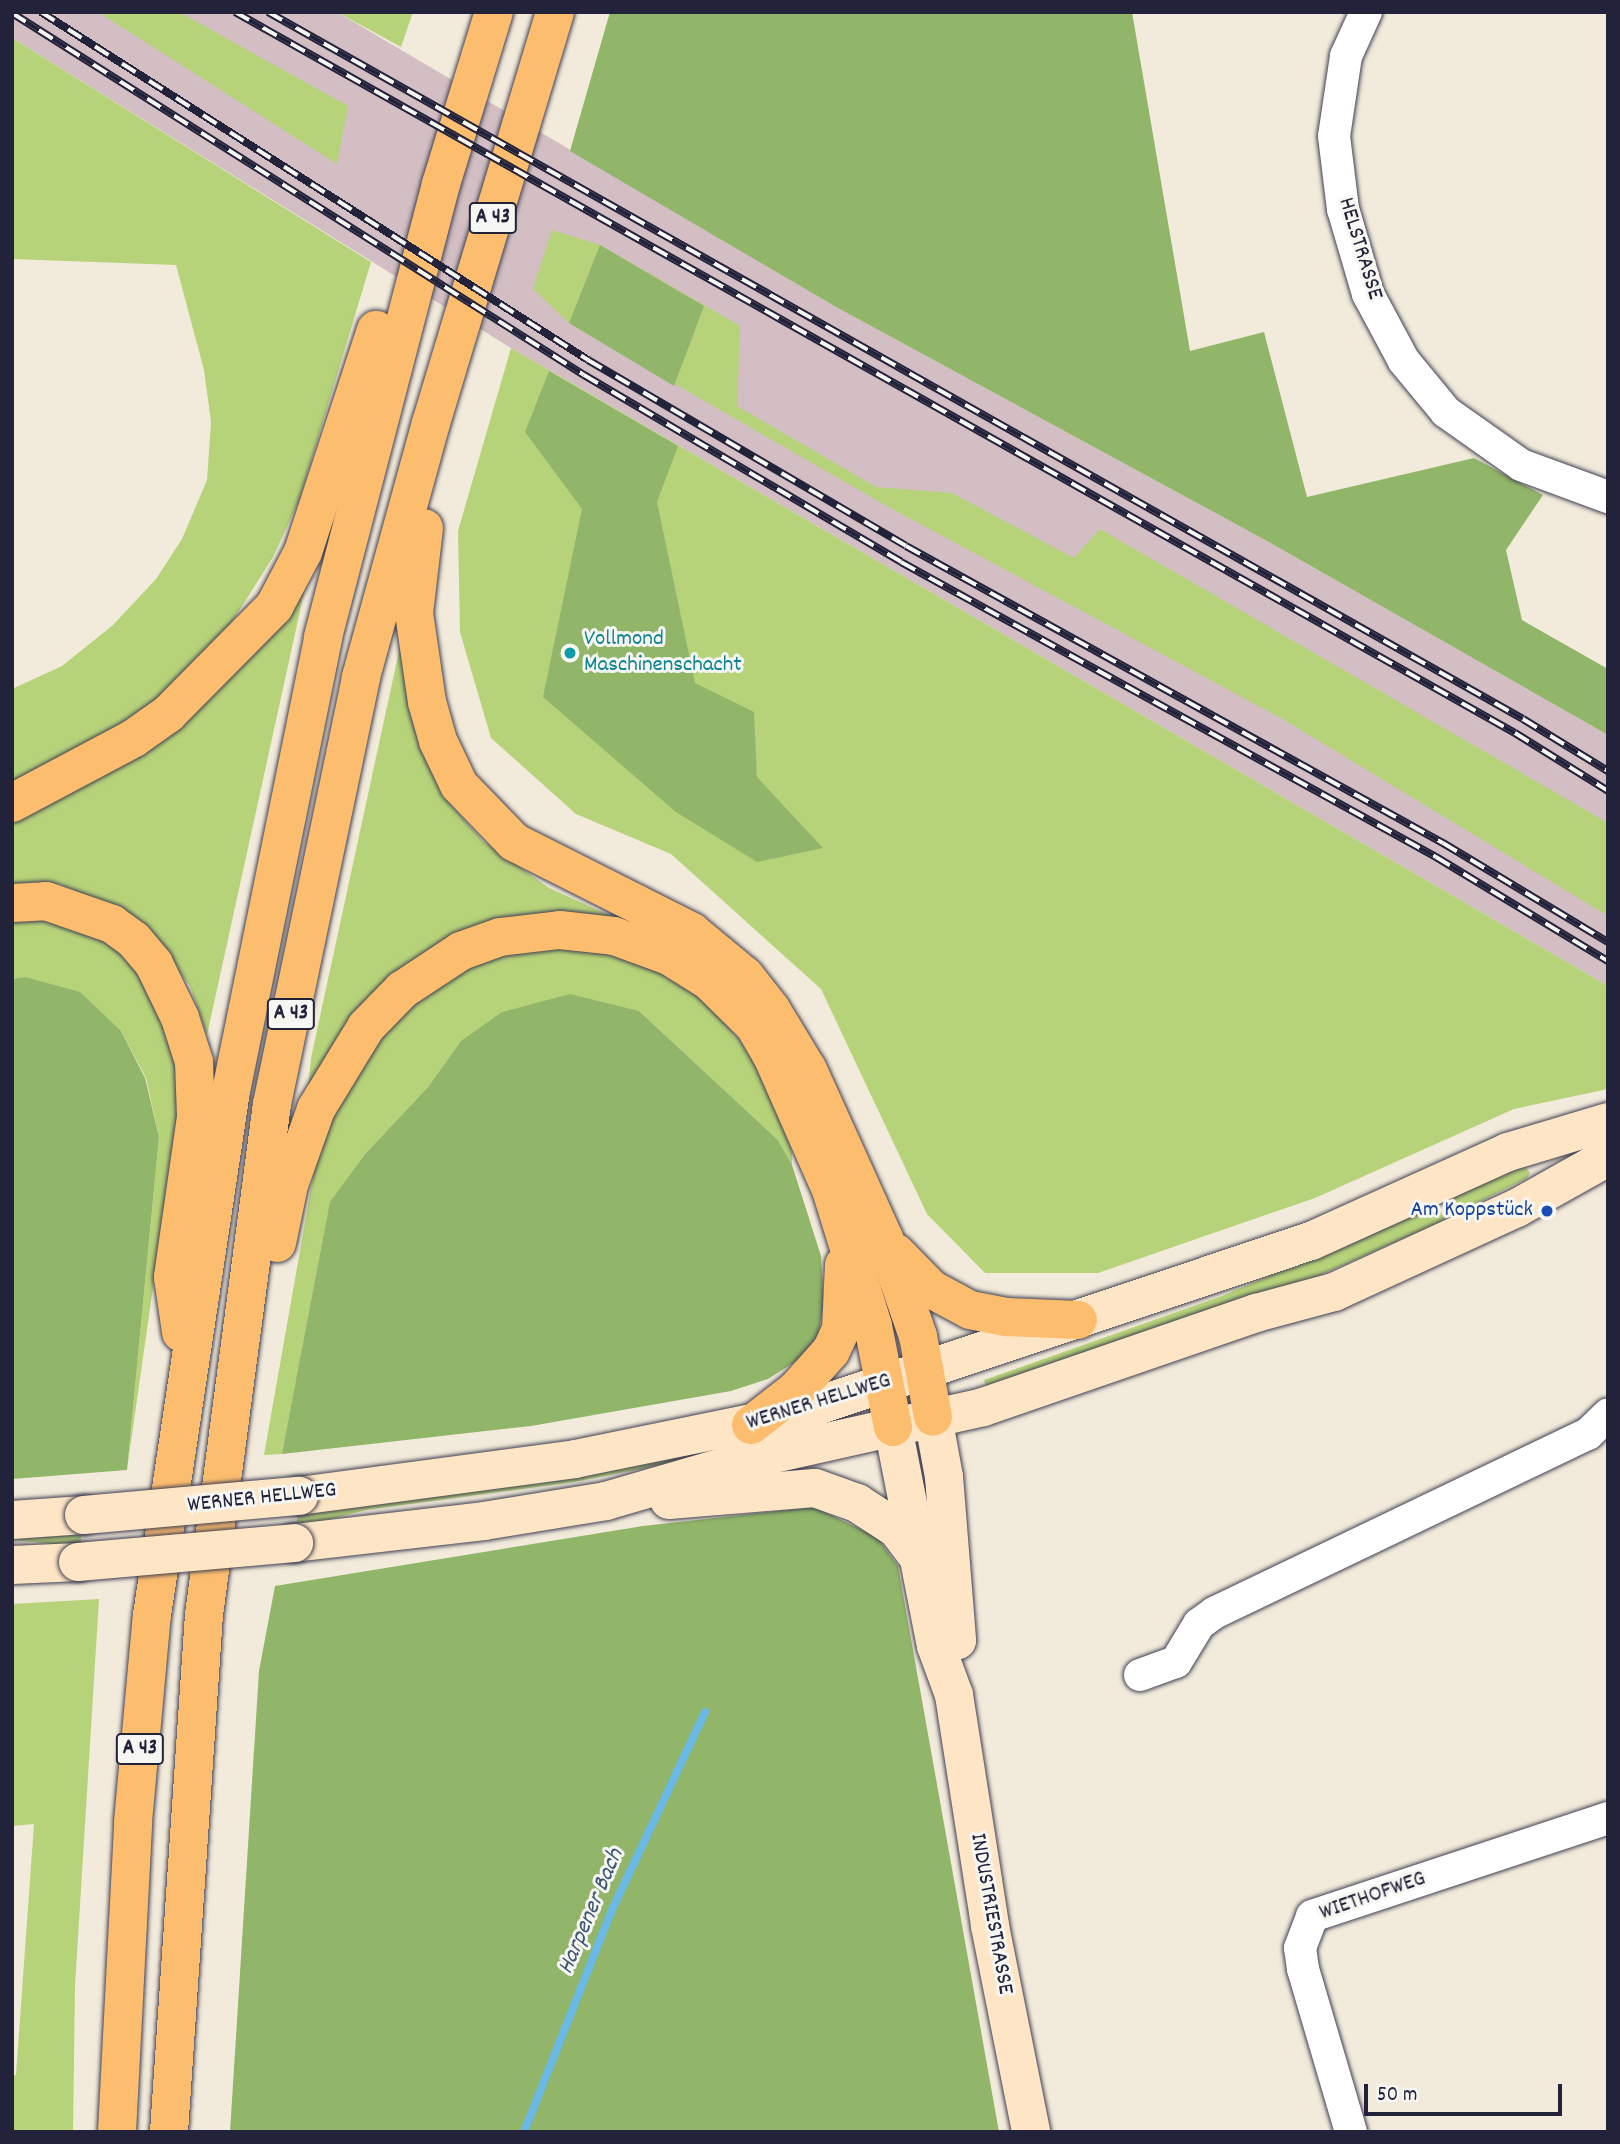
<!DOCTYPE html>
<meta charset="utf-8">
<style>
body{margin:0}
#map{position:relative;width:1620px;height:2144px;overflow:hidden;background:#f2ebdb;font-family:Dekko,sans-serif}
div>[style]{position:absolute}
.industrial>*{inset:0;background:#d2bec3}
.green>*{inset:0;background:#b7d379;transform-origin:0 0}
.forest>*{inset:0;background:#91b569}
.stream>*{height:8px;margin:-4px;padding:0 4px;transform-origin:4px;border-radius:4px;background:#6bb9e5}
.roads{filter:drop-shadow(0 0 2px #414053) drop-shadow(0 0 2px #414053)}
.street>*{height:32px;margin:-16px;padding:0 16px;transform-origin:16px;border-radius:16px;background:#fff}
.secondary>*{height:38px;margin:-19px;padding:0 19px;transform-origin:19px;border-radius:19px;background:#fee5c5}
.highway>*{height:38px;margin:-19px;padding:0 19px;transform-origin:19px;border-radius:19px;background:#fcbd6f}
.rail>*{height:8px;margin-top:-4px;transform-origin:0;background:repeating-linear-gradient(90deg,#f6f6f2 0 16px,#22223b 0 32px);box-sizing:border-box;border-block:2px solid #22223b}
.bridges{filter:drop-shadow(0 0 2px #414053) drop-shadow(0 0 2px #414053)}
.secondary-bridge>*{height:38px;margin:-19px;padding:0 19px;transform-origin:19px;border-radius:19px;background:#fee5c5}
.dots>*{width:19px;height:19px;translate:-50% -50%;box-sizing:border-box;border:4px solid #f6f6f2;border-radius:50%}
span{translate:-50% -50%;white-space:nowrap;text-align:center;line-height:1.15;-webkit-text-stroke:6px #f6f6f2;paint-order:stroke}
.shield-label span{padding:2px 5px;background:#f6f6f2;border:2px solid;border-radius:5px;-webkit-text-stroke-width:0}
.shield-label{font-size:21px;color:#22223b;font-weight:700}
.street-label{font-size:23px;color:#22223b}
.culture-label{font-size:23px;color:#0d838f}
.left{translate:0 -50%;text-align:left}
.transit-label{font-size:23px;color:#164399}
.right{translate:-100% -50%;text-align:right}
.water-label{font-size:24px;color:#3c5776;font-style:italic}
.frame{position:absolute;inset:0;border:14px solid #22223b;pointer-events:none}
.scale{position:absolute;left:1364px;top:2084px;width:198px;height:32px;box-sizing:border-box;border:4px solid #22223b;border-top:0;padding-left:9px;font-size:21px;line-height:24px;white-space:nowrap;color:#22223b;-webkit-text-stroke:5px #f6f6f2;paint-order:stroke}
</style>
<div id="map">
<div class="industrial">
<div style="clip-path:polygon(12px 12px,337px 12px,836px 307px,1267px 541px,1608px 735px,1608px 986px,511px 348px,12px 38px)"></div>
</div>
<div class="green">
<div style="clip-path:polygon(98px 12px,179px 12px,348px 106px,337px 164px)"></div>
<div style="clip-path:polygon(337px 12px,413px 12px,401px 47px)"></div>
<div style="clip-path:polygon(12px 38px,371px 262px,299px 501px,273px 557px,225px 633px,165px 697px,12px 788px,12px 689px,62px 666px,113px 625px,156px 579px,182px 539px,207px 480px,211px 422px,204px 370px,176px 265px,12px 259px)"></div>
<div style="clip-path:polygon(552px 230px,600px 245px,740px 326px,737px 406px,876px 487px,952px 493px,1074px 558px,1100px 529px,1608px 823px,1608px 916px,1281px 718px,885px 505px,569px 323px,533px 289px)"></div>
<div style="clip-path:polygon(511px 348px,1608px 986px,1608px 1089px,1514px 1109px,1315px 1198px,1098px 1273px,985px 1273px,927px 1214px,821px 989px,671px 854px,576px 814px,491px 738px,460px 632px,458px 531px)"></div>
<div style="clip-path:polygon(309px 570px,207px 1035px,190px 986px,154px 938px,114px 906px,59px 884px,12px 886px,12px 820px)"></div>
<div style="clip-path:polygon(401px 642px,423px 752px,450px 804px,483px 841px,549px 888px,642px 930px,456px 936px,307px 1100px,311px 1058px)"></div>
<div style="clip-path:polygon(12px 915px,44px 915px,105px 935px,145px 973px,178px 1067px,177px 1119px,127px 1470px,159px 1137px,146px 1078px,121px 1031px,25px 977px,12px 979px)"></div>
<div style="clip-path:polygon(545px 947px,601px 950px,653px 966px,696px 991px,758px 1061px,792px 1151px,792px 1165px,778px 1140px,639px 1011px,461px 1041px,428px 1087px,366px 1153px,305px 1349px,282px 1454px,264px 1455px,316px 1160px,334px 1114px,364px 1059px,408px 1006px,451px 975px,503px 955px)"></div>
<div style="clip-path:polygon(1522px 1163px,1530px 1173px,1527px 1178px,1461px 1211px,1453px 1196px)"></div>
<div style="clip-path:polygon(1437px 1204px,1445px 1220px,1241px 1310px,989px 1397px,984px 1380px,1222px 1296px)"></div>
<div style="clip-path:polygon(848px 1417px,850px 1423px,712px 1455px,574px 1482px,366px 1510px,296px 1528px,298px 1510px,780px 1434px)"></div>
<div style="left:82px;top:1528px;width:19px;height:70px;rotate:96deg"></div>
<div style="clip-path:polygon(99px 1599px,75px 1986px,73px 2132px,12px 2132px,12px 2075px,16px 2075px,34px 1824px,12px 1826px,12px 1604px)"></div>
</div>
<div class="forest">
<div style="clip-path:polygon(610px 12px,1132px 12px,1190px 351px,1264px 332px,1307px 497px,1474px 458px,1543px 495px,1506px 550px,1522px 620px,1608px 669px,1608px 735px,1267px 541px,836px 307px,570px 151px)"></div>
<div style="clip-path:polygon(600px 245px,704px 306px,674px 386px,569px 323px)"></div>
<div style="clip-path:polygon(549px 371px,678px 446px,657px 502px,695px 683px,754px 712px,757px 777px,823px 848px,757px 862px,676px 812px,543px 697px,582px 509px,525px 432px)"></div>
<div style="clip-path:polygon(25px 977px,80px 992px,121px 1031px,145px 1078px,159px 1137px,127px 1470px,12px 1479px,12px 979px)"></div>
<div style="clip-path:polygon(570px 994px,639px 1011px,778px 1140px,792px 1165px,821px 1256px,824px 1305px,818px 1335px,801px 1358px,768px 1379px,731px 1391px,531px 1426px,282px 1454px,330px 1202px,366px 1153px,428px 1087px,461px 1041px,502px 1012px)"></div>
<div style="clip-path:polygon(814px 1507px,877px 1537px,898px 1566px,999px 2132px,230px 2132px,259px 1671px,275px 1586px,643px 1526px)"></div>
</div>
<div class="stream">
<div style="left:524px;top:2132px;width:237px;rotate:-68.4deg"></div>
<div style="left:611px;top:1912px;width:221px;rotate:-64.8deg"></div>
</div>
<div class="roads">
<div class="street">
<div style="left:1366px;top:12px;width:48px;rotate:114.4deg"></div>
<div style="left:1346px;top:56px;width:81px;rotate:98.5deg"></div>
<div style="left:1334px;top:136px;width:74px;rotate:83deg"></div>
<div style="left:1343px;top:209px;width:89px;rotate:73.6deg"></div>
<div style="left:1368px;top:294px;width:76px;rotate:61.8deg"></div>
<div style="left:1404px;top:361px;width:66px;rotate:50.5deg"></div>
<div style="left:1446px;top:412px;width:92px;rotate:35.2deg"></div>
<div style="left:1521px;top:465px;width:93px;rotate:20.2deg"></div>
<div style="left:1140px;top:1675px;width:38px;rotate:-20deg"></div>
<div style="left:1176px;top:1662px;width:44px;rotate:-58.8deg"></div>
<div style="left:1199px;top:1624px;width:19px;rotate:-36deg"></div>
<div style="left:1214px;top:1613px;width:415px;rotate:-25.6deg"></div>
<div style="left:1588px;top:1434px;width:28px;rotate:-44deg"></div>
<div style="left:1351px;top:2132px;width:170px;rotate:-106.4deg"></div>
<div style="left:1303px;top:1969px;width:21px;rotate:-98deg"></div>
<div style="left:1300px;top:1948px;width:34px;rotate:-69deg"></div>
<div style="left:1312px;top:1916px;width:312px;rotate:-18.3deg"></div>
</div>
<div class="secondary">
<div style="left:933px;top:1417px;width:61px;rotate:79.6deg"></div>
<div style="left:944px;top:1477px;width:164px;rotate:85.4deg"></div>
<div style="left:893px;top:1427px;width:223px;rotate:78.9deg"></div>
<div style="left:936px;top:1646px;width:52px;rotate:69.8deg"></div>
<div style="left:954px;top:1695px;width:234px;rotate:81.1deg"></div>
<div style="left:990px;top:1926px;width:210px;rotate:78.7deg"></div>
<div style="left:299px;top:1496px;width:278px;rotate:-7.6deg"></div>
<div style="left:575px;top:1459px;width:216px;rotate:-11.5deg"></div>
<div style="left:787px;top:1416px;width:552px;rotate:-18.47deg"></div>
<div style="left:1311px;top:1241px;width:216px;rotate:-24.3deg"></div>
<div style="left:1508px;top:1152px;width:104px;rotate:-16.7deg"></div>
<div style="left:669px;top:1500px;width:146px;rotate:-4.7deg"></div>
<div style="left:815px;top:1488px;width:45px;rotate:19.7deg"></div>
<div style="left:857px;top:1503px;width:48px;rotate:33deg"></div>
<div style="left:897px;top:1529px;width:35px;rotate:53deg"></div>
<div style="left:12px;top:1520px;width:72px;rotate:-4deg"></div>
<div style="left:294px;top:1543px;width:191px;rotate:-6.6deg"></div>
<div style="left:484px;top:1521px;width:124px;rotate:-9.3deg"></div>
<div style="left:606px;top:1501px;width:151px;rotate:-16.2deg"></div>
<div style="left:751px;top:1459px;width:238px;rotate:-12.6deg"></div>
<div style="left:983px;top:1407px;width:289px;rotate:-19deg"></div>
<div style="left:1256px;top:1313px;width:81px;rotate:-15.1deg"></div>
<div style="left:1334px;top:1292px;width:201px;rotate:-24.7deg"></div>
<div style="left:1517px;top:1208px;width:104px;rotate:-29.3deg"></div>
<div style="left:12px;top:1565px;width:66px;rotate:-2.6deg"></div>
</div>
<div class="highway">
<div style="left:424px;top:528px;width:86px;rotate:96.7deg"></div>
<div style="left:414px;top:613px;width:90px;rotate:81.7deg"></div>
<div style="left:427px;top:702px;width:41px;rotate:74.2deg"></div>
<div style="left:438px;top:741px;width:49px;rotate:64.5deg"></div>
<div style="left:459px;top:785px;width:79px;rotate:46deg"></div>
<div style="left:514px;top:842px;width:199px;rotate:26.8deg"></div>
<div style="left:692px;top:932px;width:69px;rotate:39.7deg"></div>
<div style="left:745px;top:976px;width:42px;rotate:51.8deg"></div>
<div style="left:771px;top:1009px;width:71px;rotate:58.8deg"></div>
<div style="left:808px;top:1070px;width:184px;rotate:65.7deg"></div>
<div style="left:884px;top:1238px;width:104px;rotate:70.9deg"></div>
<div style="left:918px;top:1336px;width:82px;rotate:79.5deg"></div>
<div style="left:12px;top:803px;width:138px;rotate:-28deg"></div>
<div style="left:134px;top:738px;width:42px;rotate:-35.2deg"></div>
<div style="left:168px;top:714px;width:151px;rotate:-45.3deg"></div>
<div style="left:274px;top:607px;width:62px;rotate:-62.2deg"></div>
<div style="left:303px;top:552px;width:234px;rotate:-71.8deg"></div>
<div style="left:12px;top:903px;width:34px;rotate:-3deg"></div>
<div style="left:46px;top:901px;width:70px;rotate:19.2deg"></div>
<div style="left:112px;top:924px;width:27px;rotate:36deg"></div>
<div style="left:134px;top:940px;width:31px;rotate:50deg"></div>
<div style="left:154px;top:964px;width:60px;rotate:64.3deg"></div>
<div style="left:180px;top:1018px;width:46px;rotate:72.3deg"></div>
<div style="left:194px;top:1062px;width:55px;rotate:87.9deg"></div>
<div style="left:196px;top:1117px;width:162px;rotate:98.2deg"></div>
<div style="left:173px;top:1277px;width:56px;rotate:81.7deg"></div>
<div style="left:277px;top:1243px;width:59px;rotate:-78.3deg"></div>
<div style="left:289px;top:1185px;width:81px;rotate:-70.4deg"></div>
<div style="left:316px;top:1109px;width:96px;rotate:-58.6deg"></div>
<div style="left:366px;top:1027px;width:52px;rotate:-45.8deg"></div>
<div style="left:402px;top:990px;width:71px;rotate:-33.5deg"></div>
<div style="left:461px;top:951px;width:41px;rotate:-19.7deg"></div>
<div style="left:500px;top:937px;width:60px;rotate:-6.7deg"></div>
<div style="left:560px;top:930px;width:54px;rotate:6.3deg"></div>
<div style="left:614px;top:936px;width:59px;rotate:20deg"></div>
<div style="left:669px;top:956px;width:47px;rotate:32deg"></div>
<div style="left:709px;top:981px;width:63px;rotate:44.4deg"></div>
<div style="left:754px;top:1025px;width:36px;rotate:60deg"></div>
<div style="left:772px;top:1056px;width:146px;rotate:66.2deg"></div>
<div style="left:831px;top:1190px;width:142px;rotate:72.8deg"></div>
<div style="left:873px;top:1326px;width:103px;rotate:78.8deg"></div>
<div style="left:896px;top:1253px;width:50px;rotate:45.8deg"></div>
<div style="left:931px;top:1289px;width:44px;rotate:28.3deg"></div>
<div style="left:970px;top:1310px;width:38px;rotate:11deg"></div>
<div style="left:1007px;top:1317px;width:71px;rotate:2.4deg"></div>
<div style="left:751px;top:1425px;width:57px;rotate:-37.9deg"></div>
<div style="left:796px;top:1390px;width:52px;rotate:-48.1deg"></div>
<div style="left:831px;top:1351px;width:23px;rotate:-65deg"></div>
<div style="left:841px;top:1330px;width:65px;rotate:-87.4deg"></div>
<div style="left:117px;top:2132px;width:310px;rotate:-87deg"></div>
<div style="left:133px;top:1822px;width:208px;rotate:-84.8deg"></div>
<div style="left:152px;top:1615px;width:530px;rotate:-81.43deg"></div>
<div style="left:231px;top:1091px;width:463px;rotate:-78.5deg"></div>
<div style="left:323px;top:637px;width:468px;rotate:-75.4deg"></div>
<div style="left:441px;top:184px;width:180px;rotate:-72.9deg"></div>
<div style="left:169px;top:2132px;width:518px;rotate:-86.13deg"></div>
<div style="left:204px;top:1615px;width:516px;rotate:-82.42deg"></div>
<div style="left:272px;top:1104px;width:436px;rotate:-78.2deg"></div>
<div style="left:361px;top:677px;width:263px;rotate:-74.6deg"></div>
<div style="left:431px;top:423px;width:429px;rotate:-73.2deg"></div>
</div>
</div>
<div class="rail">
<div style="left:41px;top:12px;width:648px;rotate:32.46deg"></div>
<div style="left:588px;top:360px;width:368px;rotate:30.3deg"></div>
<div style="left:906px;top:546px;width:614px;rotate:28.95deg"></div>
<div style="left:1443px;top:843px;width:192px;rotate:31deg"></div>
<div style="left:235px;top:12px;width:1469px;rotate:29.39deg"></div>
<div style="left:1515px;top:733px;width:110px;rotate:31.9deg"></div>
<div style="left:268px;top:12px;width:1440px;rotate:29.39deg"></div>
<div style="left:1523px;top:719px;width:100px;rotate:31.5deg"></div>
<div style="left:12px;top:13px;width:677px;rotate:32.33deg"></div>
<div style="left:584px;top:375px;width:368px;rotate:30.5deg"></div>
<div style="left:901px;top:562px;width:611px;rotate:28.87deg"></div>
<div style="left:1436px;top:857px;width:201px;rotate:31.2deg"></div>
</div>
<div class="bridges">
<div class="secondary-bridge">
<div style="left:84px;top:1515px;width:216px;rotate:-5.1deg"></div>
<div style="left:78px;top:1562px;width:217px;rotate:-5deg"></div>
</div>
</div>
<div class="dots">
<div style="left:570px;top:653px;background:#0f9aa8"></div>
<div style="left:1547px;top:1211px;background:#1a4fb4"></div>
</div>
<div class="shield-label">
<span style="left:493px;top:218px">A 43</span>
<span style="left:291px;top:1014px">A 43</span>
<span style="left:140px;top:1749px">A 43</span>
</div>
<div class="street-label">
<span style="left:1359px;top:249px;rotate:73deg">HELSTRASSE</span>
<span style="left:819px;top:1403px;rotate:-17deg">WERNER HELLWEG</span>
<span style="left:262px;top:1499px;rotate:-6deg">WERNER HELLWEG</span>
<span style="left:1373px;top:1897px;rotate:-19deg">WIETHOFWEG</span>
<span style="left:990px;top:1914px;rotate:80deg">INDUSTRIESTRASSE</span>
</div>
<div class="culture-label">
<span class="left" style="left:584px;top:653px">Vollmond<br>Maschinenschacht</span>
</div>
<div class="transit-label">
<span class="right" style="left:1533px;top:1211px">Am Koppstück</span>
</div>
<div class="water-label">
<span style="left:592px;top:1912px;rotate:-67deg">Harpener Bach</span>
</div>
<div class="frame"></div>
<div class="scale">50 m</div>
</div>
